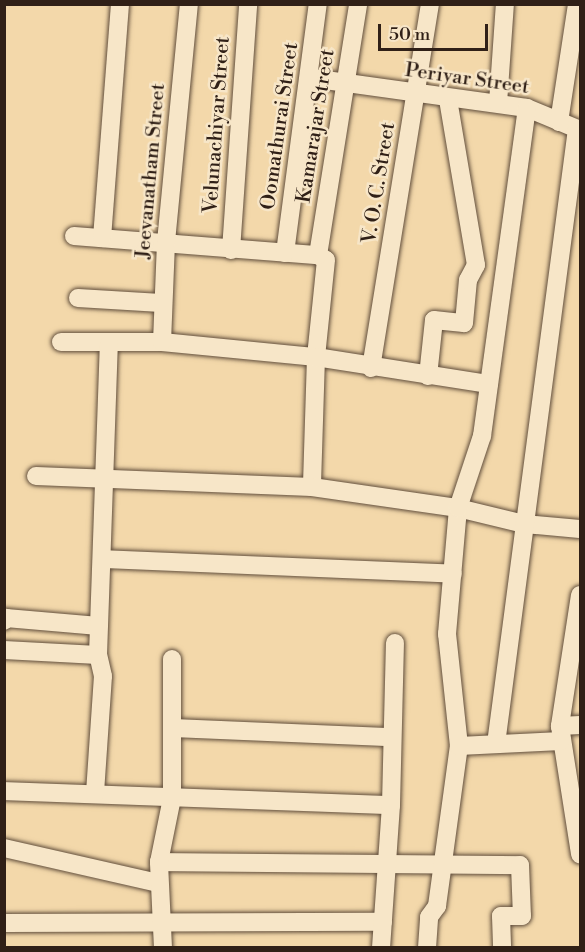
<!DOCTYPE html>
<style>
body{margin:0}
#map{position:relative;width:585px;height:952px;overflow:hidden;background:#f3d8aa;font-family:"Libre Bodoni",serif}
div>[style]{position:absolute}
.roads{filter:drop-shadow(0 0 2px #614e3c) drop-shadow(0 0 2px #614e3c)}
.minor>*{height:18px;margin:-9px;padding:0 9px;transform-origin:9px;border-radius:9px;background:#f7e6c8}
span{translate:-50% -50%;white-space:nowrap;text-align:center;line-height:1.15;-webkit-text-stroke:5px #f7e6c8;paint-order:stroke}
.street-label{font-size:20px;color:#302017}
.frame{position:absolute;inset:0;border:6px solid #302017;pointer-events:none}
.scale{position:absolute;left:378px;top:24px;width:110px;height:27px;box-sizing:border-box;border:3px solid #302017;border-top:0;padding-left:8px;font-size:18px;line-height:21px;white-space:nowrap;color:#302017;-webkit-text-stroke:4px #f7e6c8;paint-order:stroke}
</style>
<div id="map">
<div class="roads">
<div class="minor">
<i style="left:311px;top:78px;width:218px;rotate:7.9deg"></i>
<i style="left:527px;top:108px;width:57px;rotate:22.5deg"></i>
<i style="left:498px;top:103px;width:99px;rotate:-86deg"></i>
<i style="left:559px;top:122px;width:119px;rotate:-81.3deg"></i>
<i style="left:74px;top:236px;width:245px;rotate:4.5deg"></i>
<i style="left:318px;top:255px;width:9px;rotate:32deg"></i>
<i style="left:326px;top:260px;width:98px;rotate:95.9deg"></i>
<i style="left:316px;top:357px;width:130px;rotate:91.8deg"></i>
<i style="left:102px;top:238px;width:235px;rotate:-85.6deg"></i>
<i style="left:231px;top:250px;width:247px;rotate:-86deg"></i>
<i style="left:285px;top:253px;width:251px;rotate:-82.5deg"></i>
<i style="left:318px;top:255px;width:254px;rotate:-80.9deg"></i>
<i style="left:78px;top:298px;width:83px;rotate:3.4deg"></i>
<i style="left:61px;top:342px;width:101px"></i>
<i style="left:162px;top:342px;width:155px;rotate:5.6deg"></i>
<i style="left:316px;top:357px;width:175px;rotate:8.9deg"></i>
<i style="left:162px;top:342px;width:100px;rotate:-87.7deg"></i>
<i style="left:166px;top:242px;width:239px;rotate:-84.5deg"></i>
<i style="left:371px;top:368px;width:369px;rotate:-80.8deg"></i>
<i style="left:428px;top:376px;width:56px;rotate:-83.9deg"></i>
<i style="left:434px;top:320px;width:30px;rotate:6deg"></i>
<i style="left:464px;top:323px;width:43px;rotate:-84.7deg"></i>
<i style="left:468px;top:280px;width:17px;rotate:-62deg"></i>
<i style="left:476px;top:265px;width:168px;rotate:-99.6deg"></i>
<i style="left:36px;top:476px;width:276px;rotate:2.3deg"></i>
<i style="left:312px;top:487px;width:148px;rotate:8.2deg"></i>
<i style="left:458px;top:508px;width:68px;rotate:13.6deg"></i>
<i style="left:524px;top:524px;width:56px;rotate:5.1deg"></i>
<i style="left:102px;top:559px;width:351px;rotate:2.4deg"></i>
<i style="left:580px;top:595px;width:133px;rotate:98.7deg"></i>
<i style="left:560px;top:726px;width:130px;rotate:81.1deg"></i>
<i style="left:4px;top:621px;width:4px;rotate:-56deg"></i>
<i style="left:6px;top:618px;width:93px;rotate:4.9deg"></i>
<i style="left:4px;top:650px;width:94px;rotate:3deg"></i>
<i style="left:560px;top:726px;width:20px;rotate:-3deg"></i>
<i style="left:173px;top:728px;width:219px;rotate:2.4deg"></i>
<i style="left:496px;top:744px;width:620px;rotate:-82.5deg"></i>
<i style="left:459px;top:746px;width:102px;rotate:-2.8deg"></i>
<i style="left:4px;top:791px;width:387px;rotate:2.1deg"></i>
<i style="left:95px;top:793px;width:117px;rotate:-86.1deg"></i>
<i style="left:103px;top:676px;width:22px;rotate:-103deg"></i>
<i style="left:98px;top:655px;width:311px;rotate:-88deg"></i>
<i style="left:4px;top:848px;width:158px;rotate:12.8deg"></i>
<i style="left:159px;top:862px;width:361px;rotate:0.5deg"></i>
<i style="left:520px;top:865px;width:51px;rotate:87.8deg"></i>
<i style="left:522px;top:916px;width:21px;rotate:180deg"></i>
<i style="left:501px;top:916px;width:32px;rotate:88deg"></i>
<i style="left:4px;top:923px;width:379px;rotate:-0.2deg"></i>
<i style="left:163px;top:948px;width:86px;rotate:-92.7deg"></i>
<i style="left:159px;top:862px;width:65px;rotate:-78.5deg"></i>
<i style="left:172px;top:798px;width:139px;rotate:-90deg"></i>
<i style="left:381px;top:948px;width:143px;rotate:-86deg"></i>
<i style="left:391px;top:805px;width:162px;rotate:-88.6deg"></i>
<i style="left:427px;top:948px;width:31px;rotate:-86deg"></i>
<i style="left:429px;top:917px;width:14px;rotate:-54deg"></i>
<i style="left:437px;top:906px;width:162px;rotate:-82.2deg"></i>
<i style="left:459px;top:746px;width:113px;rotate:-96.1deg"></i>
<i style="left:447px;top:634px;width:126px;rotate:-85deg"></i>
<i style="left:458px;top:508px;width:76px;rotate:-71.6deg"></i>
<i style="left:482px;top:436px;width:331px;rotate:-82.2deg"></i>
</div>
</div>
<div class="street-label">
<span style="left:467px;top:79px;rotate:8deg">Periyar Street</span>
<span style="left:217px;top:125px;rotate:-86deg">Velunachiyar Street</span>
<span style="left:280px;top:126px;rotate:-82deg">Oomathurai Street</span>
<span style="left:316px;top:126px;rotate:-81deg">Kamarajar Street</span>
<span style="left:151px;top:171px;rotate:-85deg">Jeevanatham Street</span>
<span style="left:379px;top:183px;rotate:-81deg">V. O. C. Street</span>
</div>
<div class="frame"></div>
<div class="scale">50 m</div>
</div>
